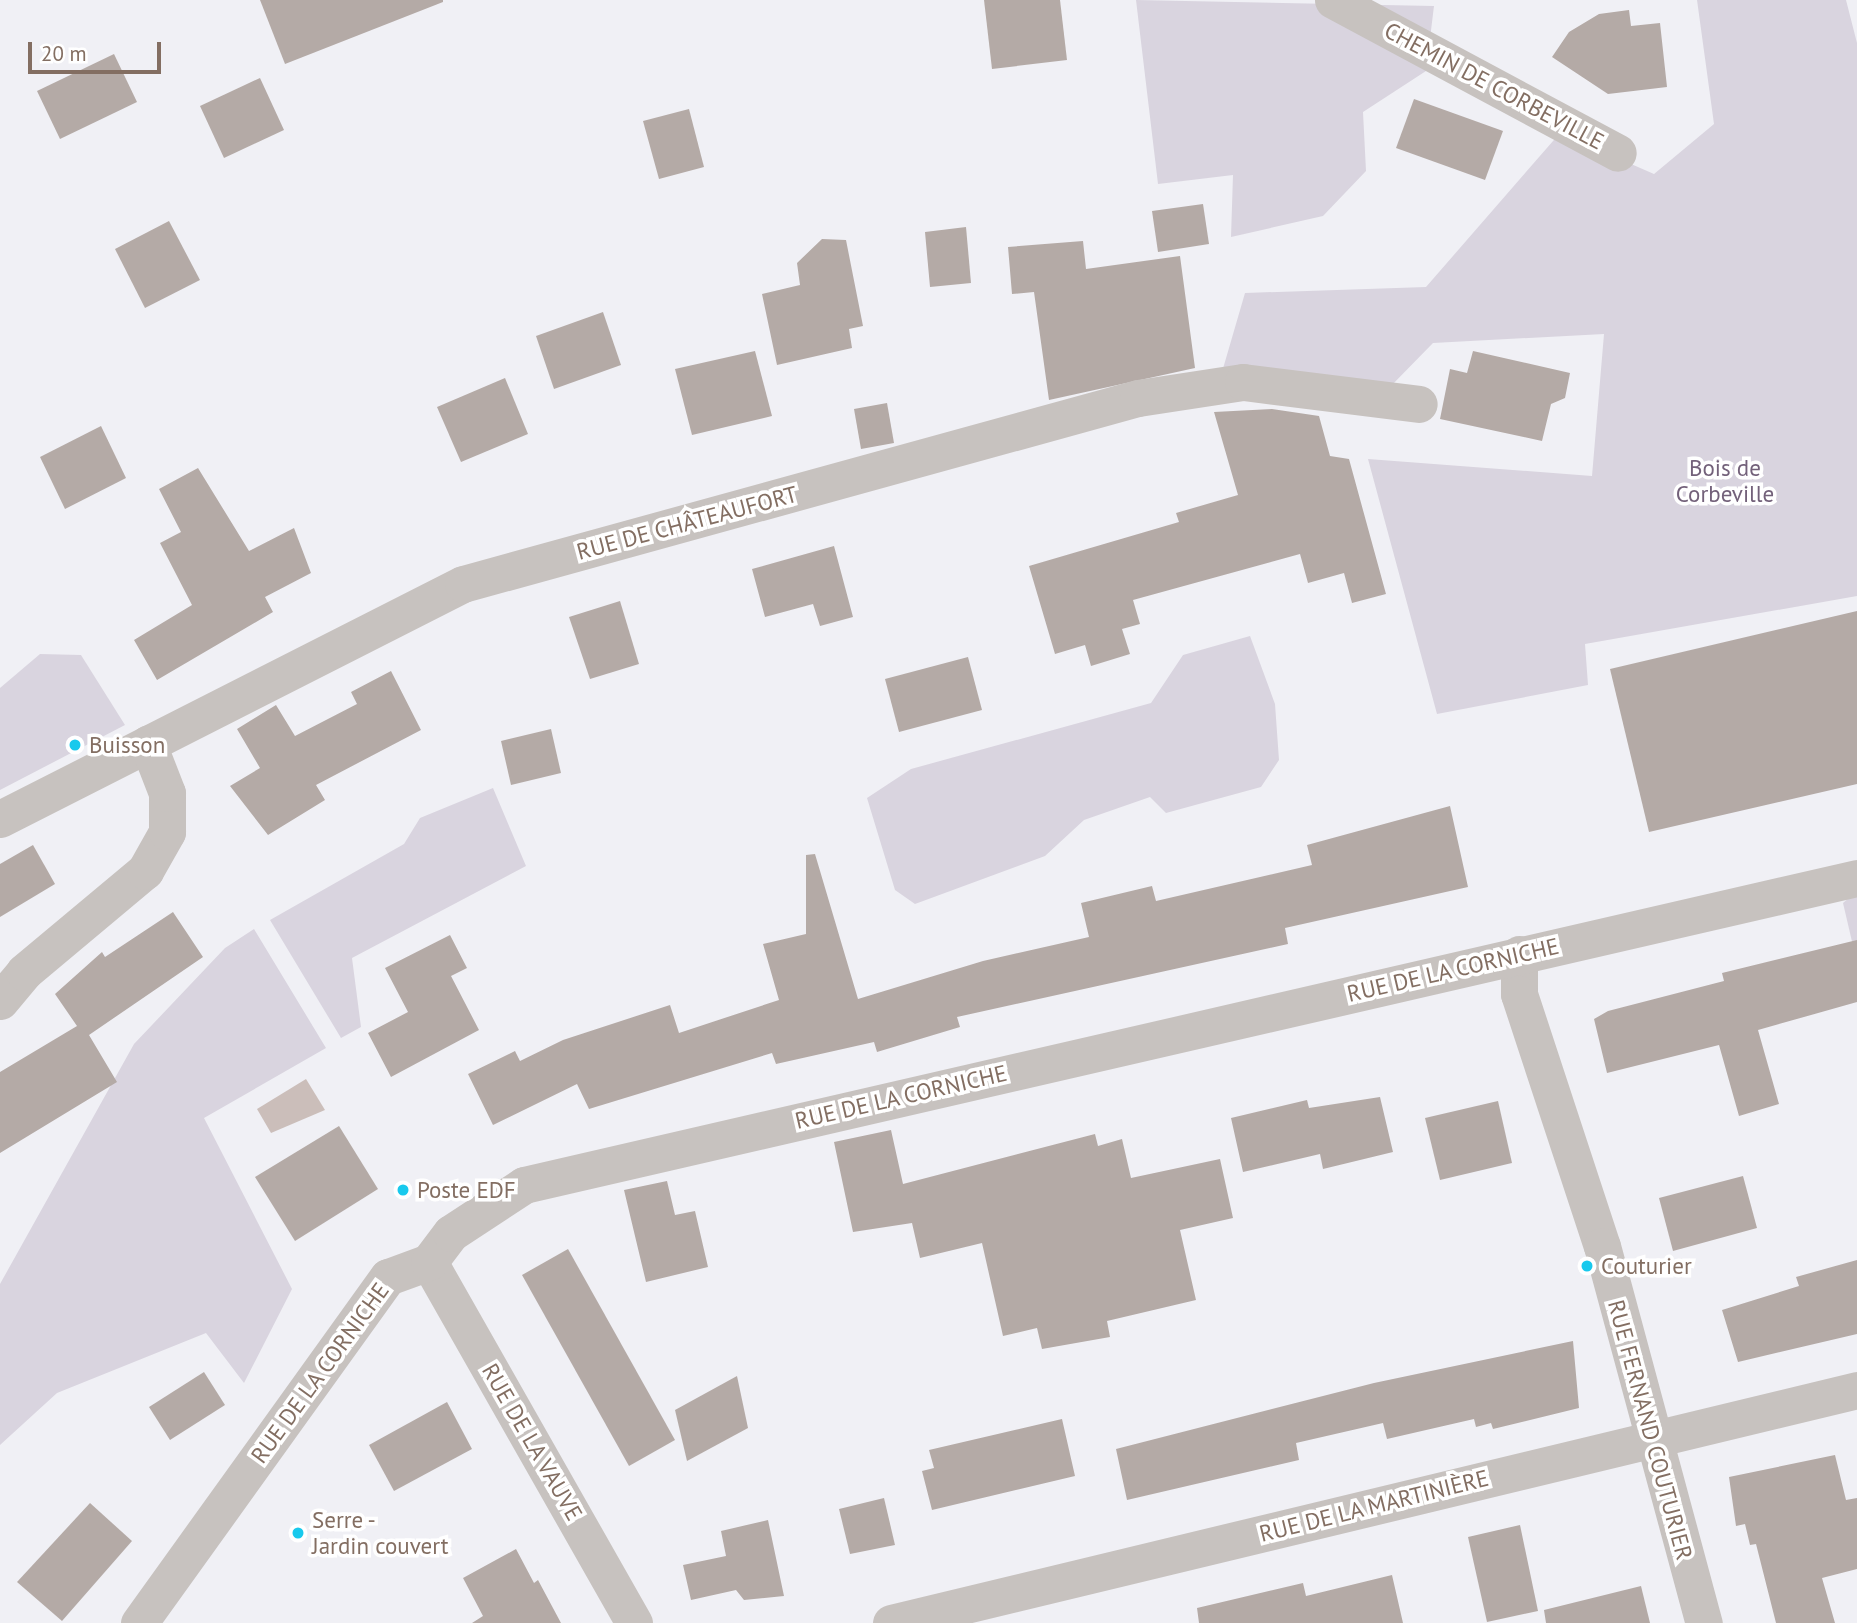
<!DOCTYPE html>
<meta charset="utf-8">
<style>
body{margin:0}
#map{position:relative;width:1857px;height:1623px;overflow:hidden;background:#f0f0f5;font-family:"PT Sans",sans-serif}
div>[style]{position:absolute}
.green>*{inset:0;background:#d9d4df}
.water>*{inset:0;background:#cbbeba}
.building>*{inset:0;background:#b4aaa6}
.street>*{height:37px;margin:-18.5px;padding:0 18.5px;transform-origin:18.5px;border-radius:18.5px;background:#c7c2bf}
.dots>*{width:19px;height:19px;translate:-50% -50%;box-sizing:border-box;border:4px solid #fff;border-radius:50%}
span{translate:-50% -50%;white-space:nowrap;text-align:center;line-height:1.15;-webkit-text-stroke:7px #fff;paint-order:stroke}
.street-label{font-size:23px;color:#836e62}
.park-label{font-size:23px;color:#73617a}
.poi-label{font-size:23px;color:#836e62}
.left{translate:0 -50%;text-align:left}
.scale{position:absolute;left:28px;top:42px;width:133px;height:32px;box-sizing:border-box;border:4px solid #836e62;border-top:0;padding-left:9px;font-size:21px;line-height:24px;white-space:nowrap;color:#836e62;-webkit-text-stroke:5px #fff;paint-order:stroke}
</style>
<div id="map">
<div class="green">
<i style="clip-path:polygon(1136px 0,1434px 6px,1426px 71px,1363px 112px,1366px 171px,1323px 216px,1231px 237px,1233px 175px,1158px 184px)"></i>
<i style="clip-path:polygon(1697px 0,1846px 0,1857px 43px,1857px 596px,1585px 644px,1588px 685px,1437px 714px,1368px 459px,1592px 476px,1604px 334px,1433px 343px,1389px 388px,1222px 372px,1245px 293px,1426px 287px,1560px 133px,1654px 174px,1714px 124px)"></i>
<i style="clip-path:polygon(1250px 636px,1275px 704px,1279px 760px,1261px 787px,1166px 813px,1150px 797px,1084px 820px,1045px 856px,915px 904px,895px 890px,867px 798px,911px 769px,1151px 703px,1183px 655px)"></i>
<i style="clip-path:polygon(40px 654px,81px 655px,125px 725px,0 790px,0 688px)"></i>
<i style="clip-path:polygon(493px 788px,526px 866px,352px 958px,361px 1027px,341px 1038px,270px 920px,404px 844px,420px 818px)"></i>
<i style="clip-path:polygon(1857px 891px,1857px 963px,1843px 903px)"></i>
<i style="clip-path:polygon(254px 929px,326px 1048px,204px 1118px,292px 1289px,244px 1383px,206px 1333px,57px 1393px,0 1445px,0 1284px,134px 1044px,225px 948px)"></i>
</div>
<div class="water">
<i style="clip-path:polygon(306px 1079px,325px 1110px,271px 1133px,257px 1109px)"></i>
</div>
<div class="building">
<i style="clip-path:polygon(260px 0,443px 0,443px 2px,285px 64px)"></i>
<i style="clip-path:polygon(984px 0,1060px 0,1067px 60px,992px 69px)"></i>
<i style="clip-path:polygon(1629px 10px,1631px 26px,1660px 23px,1667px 87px,1608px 94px,1552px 57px,1569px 32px,1599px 14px)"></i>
<i style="clip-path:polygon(114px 54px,137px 102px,60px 139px,37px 91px)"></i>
<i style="clip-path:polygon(260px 78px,284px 130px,224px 158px,200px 106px)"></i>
<i style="clip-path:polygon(1414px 99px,1503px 131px,1485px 180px,1396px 148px)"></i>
<i style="clip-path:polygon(689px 109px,704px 167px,659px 179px,643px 121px)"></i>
<i style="clip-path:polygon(1203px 204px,1209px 244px,1158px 252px,1152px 211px)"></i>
<i style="clip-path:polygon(169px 221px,200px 280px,145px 308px,115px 249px)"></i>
<i style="clip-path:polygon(966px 227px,971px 283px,930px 287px,925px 232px)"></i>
<i style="clip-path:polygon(822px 239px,846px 240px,863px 326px,849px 329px,852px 348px,777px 365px,762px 294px,800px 285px,797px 263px)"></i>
<i style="clip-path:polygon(1083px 241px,1086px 269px,1180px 256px,1195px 368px,1049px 400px,1034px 292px,1012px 294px,1008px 247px)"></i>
<i style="clip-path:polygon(603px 312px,621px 365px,554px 389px,536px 336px)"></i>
<i style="clip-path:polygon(755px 351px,772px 416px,692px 435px,675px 369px)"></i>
<i style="clip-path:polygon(1473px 351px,1570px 373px,1565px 398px,1551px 404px,1542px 441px,1440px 419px,1450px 369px,1467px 373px)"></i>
<i style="clip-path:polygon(505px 378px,528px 434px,461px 462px,437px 407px)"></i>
<i style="clip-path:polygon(887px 403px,894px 443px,861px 449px,854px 409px)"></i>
<i style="clip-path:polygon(1272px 409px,1319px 416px,1330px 456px,1349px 459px,1386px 594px,1352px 603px,1344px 573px,1308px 583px,1300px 554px,1133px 600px,1140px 624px,1122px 629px,1130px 654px,1091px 666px,1085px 645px,1055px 654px,1029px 566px,1179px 522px,1176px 513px,1238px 495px,1214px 412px)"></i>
<i style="clip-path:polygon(101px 426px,126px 478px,65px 509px,40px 457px)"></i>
<i style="clip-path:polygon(198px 468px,249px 551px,294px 528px,311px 573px,265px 597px,273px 612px,157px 680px,134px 640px,192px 605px,160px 543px,181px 532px,159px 489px)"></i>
<i style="clip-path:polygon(834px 546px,853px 617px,820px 626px,813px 604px,765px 617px,752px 569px)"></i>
<i style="clip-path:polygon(620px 601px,639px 664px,590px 679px,569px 617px)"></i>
<i style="clip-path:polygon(1857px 611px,1857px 784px,1649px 832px,1610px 669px)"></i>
<i style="clip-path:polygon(968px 657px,982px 710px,899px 732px,885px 679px)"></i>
<i style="clip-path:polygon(391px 671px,421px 730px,316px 785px,325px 800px,268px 835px,230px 786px,260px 768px,237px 729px,276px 705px,295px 736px,357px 704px,351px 692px)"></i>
<i style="clip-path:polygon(551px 729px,561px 773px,511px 785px,501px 741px)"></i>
<i style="clip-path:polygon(1450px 806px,1468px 887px,1285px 928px,1288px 944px,957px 1017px,960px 1027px,877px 1052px,874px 1042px,776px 1064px,772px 1053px,589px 1109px,577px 1084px,493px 1125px,468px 1074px,515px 1051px,520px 1061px,563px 1040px,670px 1005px,679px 1033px,779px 1000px,763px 944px,806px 934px,806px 855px,815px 854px,858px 999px,983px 961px,1089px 937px,1081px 903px,1152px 886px,1156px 901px,1312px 865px,1307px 845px)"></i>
<i style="clip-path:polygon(33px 845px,55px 884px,0 917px,0 864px)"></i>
<i style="clip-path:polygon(173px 912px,203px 957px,89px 1035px,117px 1082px,0 1153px,0 1072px,77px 1026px,55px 994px,102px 952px,105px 957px)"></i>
<i style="clip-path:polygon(450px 935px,467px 968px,451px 976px,479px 1030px,391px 1077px,368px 1033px,408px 1012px,385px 968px)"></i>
<i style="clip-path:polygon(1857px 940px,1857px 1002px,1758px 1030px,1779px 1104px,1739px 1116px,1719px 1045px,1607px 1073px,1594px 1019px,1608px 1011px,1724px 981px,1722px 973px)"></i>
<i style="clip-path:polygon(1380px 1097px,1393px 1152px,1323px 1169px,1320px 1154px,1243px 1172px,1231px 1118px,1307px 1100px,1309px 1108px)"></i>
<i style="clip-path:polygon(1498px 1101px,1512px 1163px,1440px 1180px,1425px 1118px)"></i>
<i style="clip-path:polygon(339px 1126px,378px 1189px,295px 1241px,255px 1177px)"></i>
<i style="clip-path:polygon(891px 1130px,903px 1184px,1095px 1134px,1098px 1146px,1122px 1139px,1131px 1178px,1220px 1159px,1233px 1218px,1180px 1230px,1196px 1300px,1107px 1321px,1110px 1337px,1042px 1349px,1037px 1328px,1003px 1336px,982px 1243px,920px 1258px,912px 1223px,853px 1232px,834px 1142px)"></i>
<i style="clip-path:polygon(1743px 1176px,1757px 1228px,1673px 1251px,1659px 1198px)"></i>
<i style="clip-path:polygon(667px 1181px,675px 1215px,695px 1211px,708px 1267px,646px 1282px,624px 1190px)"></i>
<i style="clip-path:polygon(568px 1249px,675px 1440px,629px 1466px,522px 1275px)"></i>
<i style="clip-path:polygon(1857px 1260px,1857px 1334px,1738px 1362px,1722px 1310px,1799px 1286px,1796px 1277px)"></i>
<i style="clip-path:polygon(1573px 1341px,1579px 1408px,1493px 1429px,1491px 1423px,1476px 1427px,1474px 1419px,1387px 1439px,1383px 1423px,1296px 1443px,1299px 1460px,1127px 1500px,1116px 1449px,1374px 1383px)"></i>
<i style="clip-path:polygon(204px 1372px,225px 1405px,170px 1440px,149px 1407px)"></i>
<i style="clip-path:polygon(737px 1376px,748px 1428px,687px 1461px,675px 1410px)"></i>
<i style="clip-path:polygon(447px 1402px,472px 1449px,394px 1491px,369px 1445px)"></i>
<i style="clip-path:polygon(1062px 1419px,1075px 1476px,932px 1510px,922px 1471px,934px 1468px,929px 1450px)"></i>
<i style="clip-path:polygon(1835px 1455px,1846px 1500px,1857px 1498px,1857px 1569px,1822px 1578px,1835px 1623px,1776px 1623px,1756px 1544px,1750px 1545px,1745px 1524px,1736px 1526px,1729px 1477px)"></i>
<i style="clip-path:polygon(884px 1498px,895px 1545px,850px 1554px,839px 1509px)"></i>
<i style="clip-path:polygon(90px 1503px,132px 1541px,62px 1621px,17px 1582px)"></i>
<i style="clip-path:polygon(768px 1520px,784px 1596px,744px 1600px,736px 1590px,691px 1600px,683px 1565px,726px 1556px,721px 1531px)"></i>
<i style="clip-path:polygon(1520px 1525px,1538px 1611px,1487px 1622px,1468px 1537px)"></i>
<i style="clip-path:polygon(516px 1549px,534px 1583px,538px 1580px,561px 1623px,472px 1623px,483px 1616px,463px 1578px)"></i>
<i style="clip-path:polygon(1392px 1575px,1403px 1623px,1199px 1623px,1197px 1608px,1303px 1583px,1306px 1596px)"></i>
<i style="clip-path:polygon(1641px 1586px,1650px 1623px,1546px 1623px,1544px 1610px)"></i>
</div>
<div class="street">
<i style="left:1333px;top:0;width:323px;rotate:28.2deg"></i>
<i style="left:0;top:819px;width:519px;rotate:-26.91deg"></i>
<i style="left:463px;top:584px;width:700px;rotate:-15.41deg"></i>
<i style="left:1138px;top:398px;width:106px;rotate:-8.7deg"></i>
<i style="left:1243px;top:382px;width:177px;rotate:7.1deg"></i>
<i style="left:1519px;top:954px;width:40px;rotate:90deg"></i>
<i style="left:1519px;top:994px;width:265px;rotate:71.8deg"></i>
<i style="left:1602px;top:1246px;width:391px;rotate:74.9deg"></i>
<i style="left:0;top:1001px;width:38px;rotate:-50deg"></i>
<i style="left:24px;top:972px;width:158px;rotate:-39.9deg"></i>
<i style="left:145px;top:871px;width:45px;rotate:-60.6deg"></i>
<i style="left:167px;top:832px;width:39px;rotate:-90deg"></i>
<i style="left:167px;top:793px;width:53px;rotate:-111.2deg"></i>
<i style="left:429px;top:1262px;width:415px;rotate:60.4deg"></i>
<i style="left:139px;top:1623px;width:426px;rotate:-54.3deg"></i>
<i style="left:388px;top:1277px;width:44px;rotate:-20.1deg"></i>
<i style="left:429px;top:1262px;width:36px;rotate:-53deg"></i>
<i style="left:451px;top:1233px;width:87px;rotate:-33.3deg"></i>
<i style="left:524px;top:1185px;width:1368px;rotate:-12.97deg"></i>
<i style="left:891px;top:1623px;width:994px;rotate:-13.56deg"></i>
</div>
<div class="dots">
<i style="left:75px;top:745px;background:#18c9ed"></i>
<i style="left:403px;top:1190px;background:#18c9ed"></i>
<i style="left:1587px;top:1266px;background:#18c9ed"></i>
<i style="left:298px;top:1533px;background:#18c9ed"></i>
</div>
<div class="street-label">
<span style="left:1494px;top:86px;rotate:28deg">CHEMIN DE CORBEVILLE</span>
<span style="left:687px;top:523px;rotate:-15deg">RUE DE CHÂTEAUFORT</span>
<span style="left:1453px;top:970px;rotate:-13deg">RUE DE LA CORNICHE</span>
<span style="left:901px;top:1097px;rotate:-13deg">RUE DE LA CORNICHE</span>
<span style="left:320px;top:1373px;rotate:-54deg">RUE DE LA CORNICHE</span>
<span style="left:1650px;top:1430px;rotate:75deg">RUE FERNAND COUTURIER</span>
<span style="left:532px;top:1442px;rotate:60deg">RUE DE LA VAUVE</span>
<span style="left:1374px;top:1506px;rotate:-14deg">RUE DE LA MARTINIÈRE</span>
</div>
<div class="park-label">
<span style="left:1725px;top:481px">Bois de<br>Corbeville</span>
</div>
<div class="poi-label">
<span class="left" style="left:89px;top:745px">Buisson</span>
<span class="left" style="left:417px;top:1190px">Poste EDF</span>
<span class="left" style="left:1601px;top:1266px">Couturier</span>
<span class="left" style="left:312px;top:1533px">Serre -<br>Jardin couvert</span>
</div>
<div class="scale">20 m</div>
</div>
